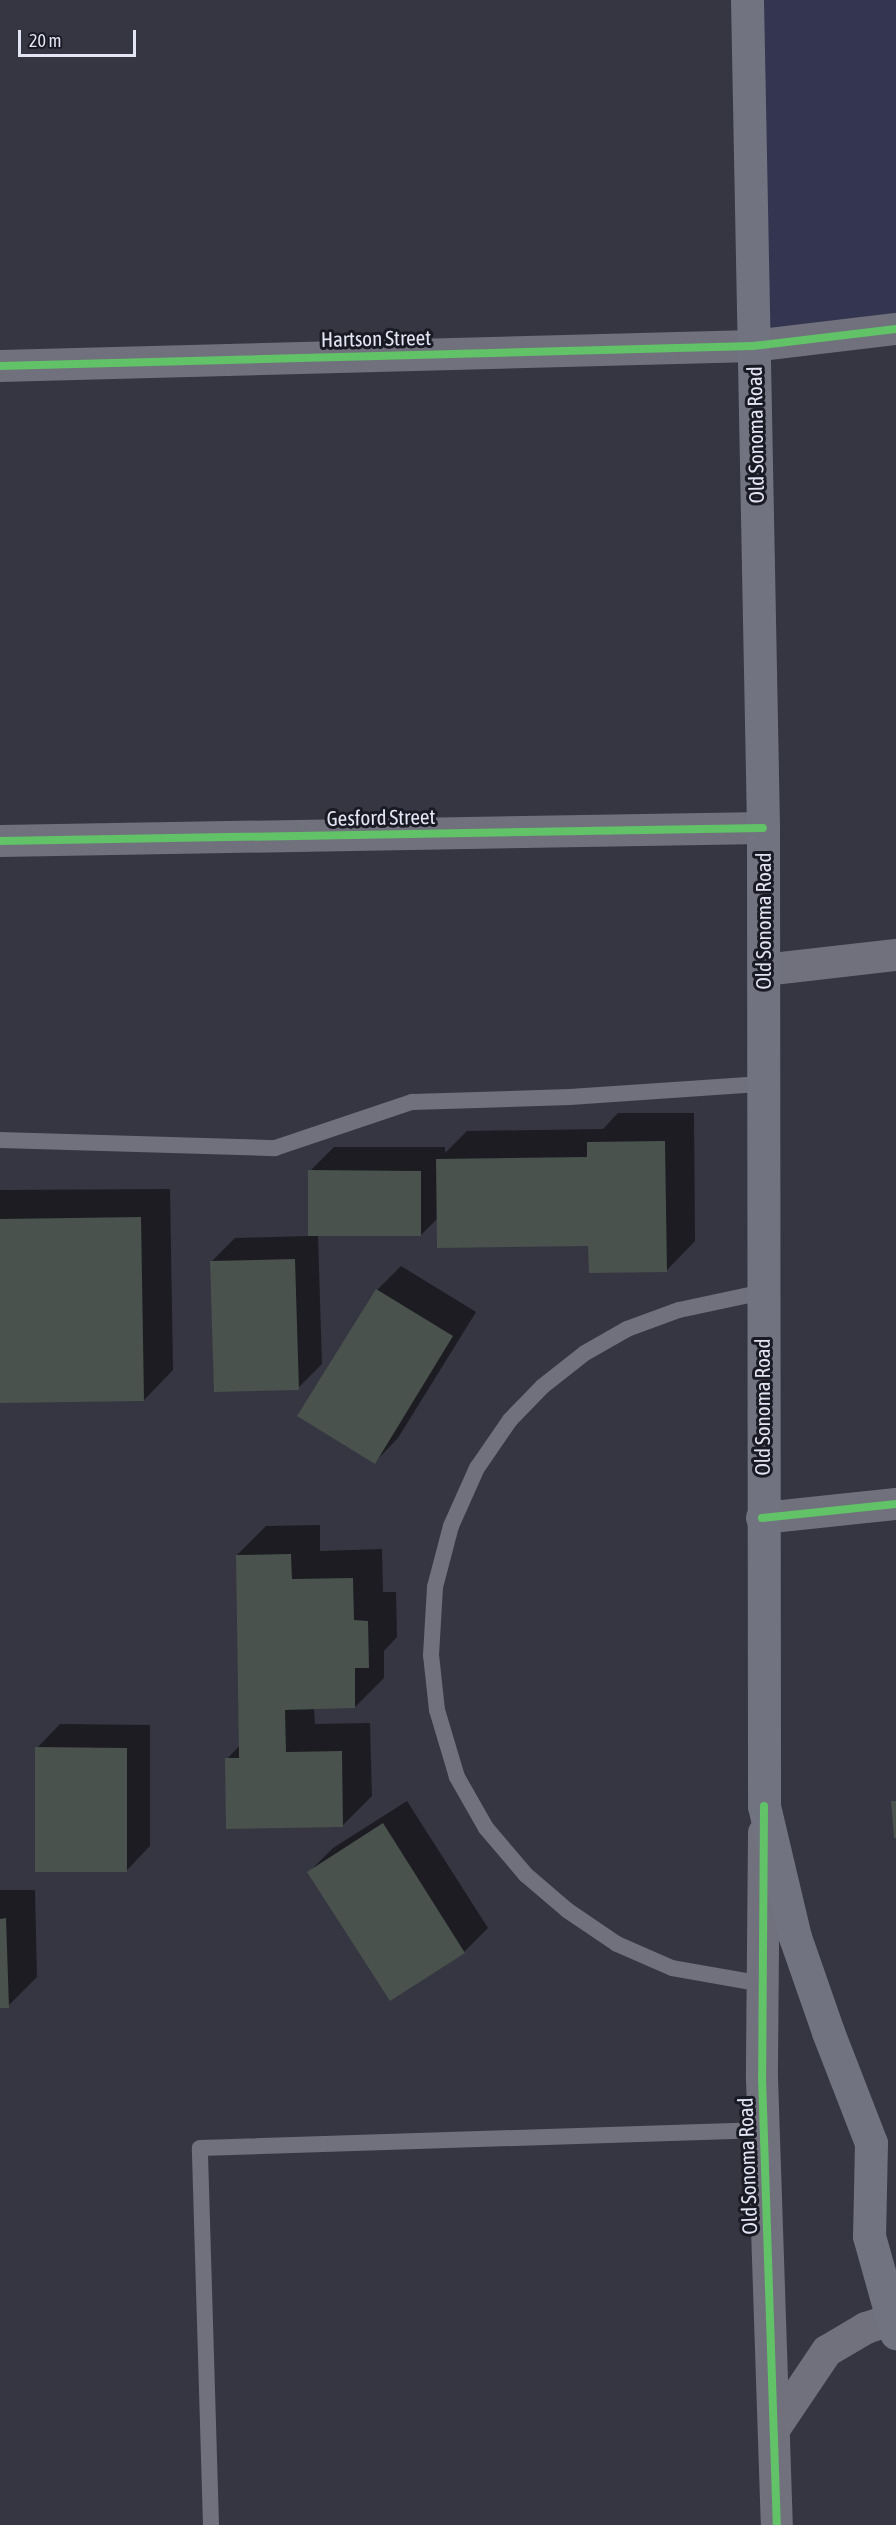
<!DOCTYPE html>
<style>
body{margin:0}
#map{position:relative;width:896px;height:2525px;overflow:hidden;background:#353641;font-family:"Asap Condensed",sans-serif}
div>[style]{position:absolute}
.built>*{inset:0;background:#343550}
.shadow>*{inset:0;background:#0007}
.building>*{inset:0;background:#49524c}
.lane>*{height:16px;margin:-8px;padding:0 8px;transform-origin:8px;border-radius:8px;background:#70717c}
.street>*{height:32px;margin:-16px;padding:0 16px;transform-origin:16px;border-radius:16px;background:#70717c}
.secondary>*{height:33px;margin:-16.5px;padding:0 16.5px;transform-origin:16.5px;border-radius:16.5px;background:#727381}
.cycleway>*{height:8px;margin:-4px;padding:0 4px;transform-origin:4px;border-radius:4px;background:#61c268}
span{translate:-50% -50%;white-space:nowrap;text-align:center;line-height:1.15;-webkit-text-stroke:6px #191a24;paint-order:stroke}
.street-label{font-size:21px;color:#e3e5f4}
.scale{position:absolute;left:18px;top:30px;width:118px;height:27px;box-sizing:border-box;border:3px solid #e3e5f4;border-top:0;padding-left:8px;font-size:18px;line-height:21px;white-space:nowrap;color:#e3e5f4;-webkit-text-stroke:4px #191a24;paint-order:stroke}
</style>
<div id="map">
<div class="built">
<i style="clip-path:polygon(747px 0,896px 0,896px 329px,753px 346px)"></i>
</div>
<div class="shadow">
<i style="clip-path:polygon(618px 1113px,694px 1113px,695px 1241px,666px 1271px,590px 1245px,438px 1218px,421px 1235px,318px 1235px,322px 1364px,298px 1388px,211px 1262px,235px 1238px,310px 1236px,310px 1171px,334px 1147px,445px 1147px,445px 1153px,467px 1131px,603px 1129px)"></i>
<i style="clip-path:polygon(170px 1189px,173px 1370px,144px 1400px,0 1401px,0 1190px)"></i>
<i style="clip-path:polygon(401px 1266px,476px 1312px,398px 1438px,375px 1462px,377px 1290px)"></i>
<i style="clip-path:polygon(320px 1525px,320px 1551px,382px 1549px,383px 1592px,396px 1592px,397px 1637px,384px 1651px,384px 1678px,355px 1707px,314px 1708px,315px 1724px,370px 1723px,372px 1796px,342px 1826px,227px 1759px,240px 1745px,237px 1555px,266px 1526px)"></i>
<i style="clip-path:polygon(60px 1724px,150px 1725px,150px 1846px,127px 1870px,37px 1748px)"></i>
<i style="clip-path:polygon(407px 1801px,488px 1928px,464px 1952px,309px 1872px,333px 1848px)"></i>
<i style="clip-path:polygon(0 1890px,35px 1890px,37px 1977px,8px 2006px,0 2006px)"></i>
</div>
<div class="building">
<i style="clip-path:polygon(665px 1141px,667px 1272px,589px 1273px,588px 1246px,437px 1248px,436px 1159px,587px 1157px,587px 1142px)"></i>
<i style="clip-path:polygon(308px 1170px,421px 1171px,421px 1236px,308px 1236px)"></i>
<i style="clip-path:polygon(141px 1217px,144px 1401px,0 1403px,0 1219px)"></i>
<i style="clip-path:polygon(295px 1259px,299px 1390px,214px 1392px,210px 1261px)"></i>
<i style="clip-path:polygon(376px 1289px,453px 1336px,375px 1464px,297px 1416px)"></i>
<i style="clip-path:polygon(291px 1554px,292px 1579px,353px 1578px,354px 1620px,368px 1621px,369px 1668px,355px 1668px,355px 1708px,285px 1710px,286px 1752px,342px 1751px,343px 1827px,226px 1829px,225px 1758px,239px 1758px,236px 1555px)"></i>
<i style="clip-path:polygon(35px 1747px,127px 1748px,127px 1872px,35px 1872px)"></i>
<i style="clip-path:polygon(891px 1801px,896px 1801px,896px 1838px,894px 1838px)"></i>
<i style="clip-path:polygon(383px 1823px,465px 1953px,390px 2001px,307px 1872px)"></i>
<i style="clip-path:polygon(6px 1918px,9px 2008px,0 2008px,0 1919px)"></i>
</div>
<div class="lane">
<i style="left:0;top:1140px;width:275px;rotate:1.7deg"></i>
<i style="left:275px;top:1148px;width:145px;rotate:-18.6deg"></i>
<i style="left:412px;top:1102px;width:158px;rotate:-1.8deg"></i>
<i style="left:570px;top:1097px;width:193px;rotate:-3.9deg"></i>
<i style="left:763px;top:1984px;width:92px;rotate:-170deg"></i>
<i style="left:672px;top:1968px;width:60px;rotate:-156.4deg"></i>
<i style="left:617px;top:1944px;width:60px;rotate:-145.8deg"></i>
<i style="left:567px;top:1910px;width:54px;rotate:-139.5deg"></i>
<i style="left:526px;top:1875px;width:62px;rotate:-130.4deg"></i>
<i style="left:486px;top:1828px;width:59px;rotate:-119.6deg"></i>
<i style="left:457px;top:1777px;width:70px;rotate:-106.6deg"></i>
<i style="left:437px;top:1710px;width:55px;rotate:-96.2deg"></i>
<i style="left:431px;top:1655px;width:68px;rotate:-86.6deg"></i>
<i style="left:435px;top:1587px;width:63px;rotate:-75.3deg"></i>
<i style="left:451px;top:1526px;width:64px;rotate:-65.9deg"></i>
<i style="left:477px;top:1468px;width:58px;rotate:-55.5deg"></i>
<i style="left:510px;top:1420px;width:47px;rotate:-45.9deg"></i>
<i style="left:543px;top:1386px;width:53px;rotate:-38.2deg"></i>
<i style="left:585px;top:1353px;width:48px;rotate:-29.7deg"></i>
<i style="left:627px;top:1329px;width:55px;rotate:-20.1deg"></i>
<i style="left:679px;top:1310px;width:86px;rotate:-12.1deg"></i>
<i style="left:211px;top:2525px;width:377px;rotate:-91.7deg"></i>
<i style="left:200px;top:2148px;width:564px;rotate:-1.83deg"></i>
</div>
<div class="street">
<i style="left:0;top:366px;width:753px;rotate:-1.52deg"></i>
<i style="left:753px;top:346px;width:144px;rotate:-6.8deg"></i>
<i style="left:0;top:841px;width:763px;rotate:-0.98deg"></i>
<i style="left:764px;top:970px;width:133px;rotate:-6.5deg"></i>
<i style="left:762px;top:1518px;width:135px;rotate:-6deg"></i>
<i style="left:764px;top:1833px;width:245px;rotate:90.5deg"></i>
<i style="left:762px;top:2078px;width:447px;rotate:88.1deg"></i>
<i style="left:775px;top:2428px;width:93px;rotate:-56deg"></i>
<i style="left:827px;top:2351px;width:45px;rotate:-30.5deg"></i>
<i style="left:866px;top:2328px;width:32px;rotate:-18deg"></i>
</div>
<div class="secondary">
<i style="left:747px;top:0;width:828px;rotate:88.89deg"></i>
<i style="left:763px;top:828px;width:978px;rotate:89.94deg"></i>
<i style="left:764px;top:1806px;width:135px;rotate:76.7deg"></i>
<i style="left:795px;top:1937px;width:101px;rotate:70.8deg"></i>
<i style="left:828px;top:2032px;width:119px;rotate:68.8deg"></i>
<i style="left:871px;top:2143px;width:93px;rotate:91.2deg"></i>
<i style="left:869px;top:2236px;width:101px;rotate:74.4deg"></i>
</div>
<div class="cycleway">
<i style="left:0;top:366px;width:753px;rotate:-1.52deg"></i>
<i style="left:753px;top:346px;width:144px;rotate:-6.8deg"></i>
<i style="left:0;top:841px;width:763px;rotate:-0.98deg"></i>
<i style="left:762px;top:1518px;width:135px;rotate:-6deg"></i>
<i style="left:764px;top:1806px;width:272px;rotate:90.4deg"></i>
<i style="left:762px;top:2078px;width:447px;rotate:88.1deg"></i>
</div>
<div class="street-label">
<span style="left:376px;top:338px;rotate:-1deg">Hartson Street</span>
<span style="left:755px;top:435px;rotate:-91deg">Old Sonoma Road</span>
<span style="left:381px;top:817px;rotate:-1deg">Gesford Street</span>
<span style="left:763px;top:921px;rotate:-90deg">Old Sonoma Road</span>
<span style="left:762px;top:1407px;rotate:-90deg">Old Sonoma Road</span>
<span style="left:747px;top:2166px;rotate:-92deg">Old Sonoma Road</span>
</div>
<div class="scale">20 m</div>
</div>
